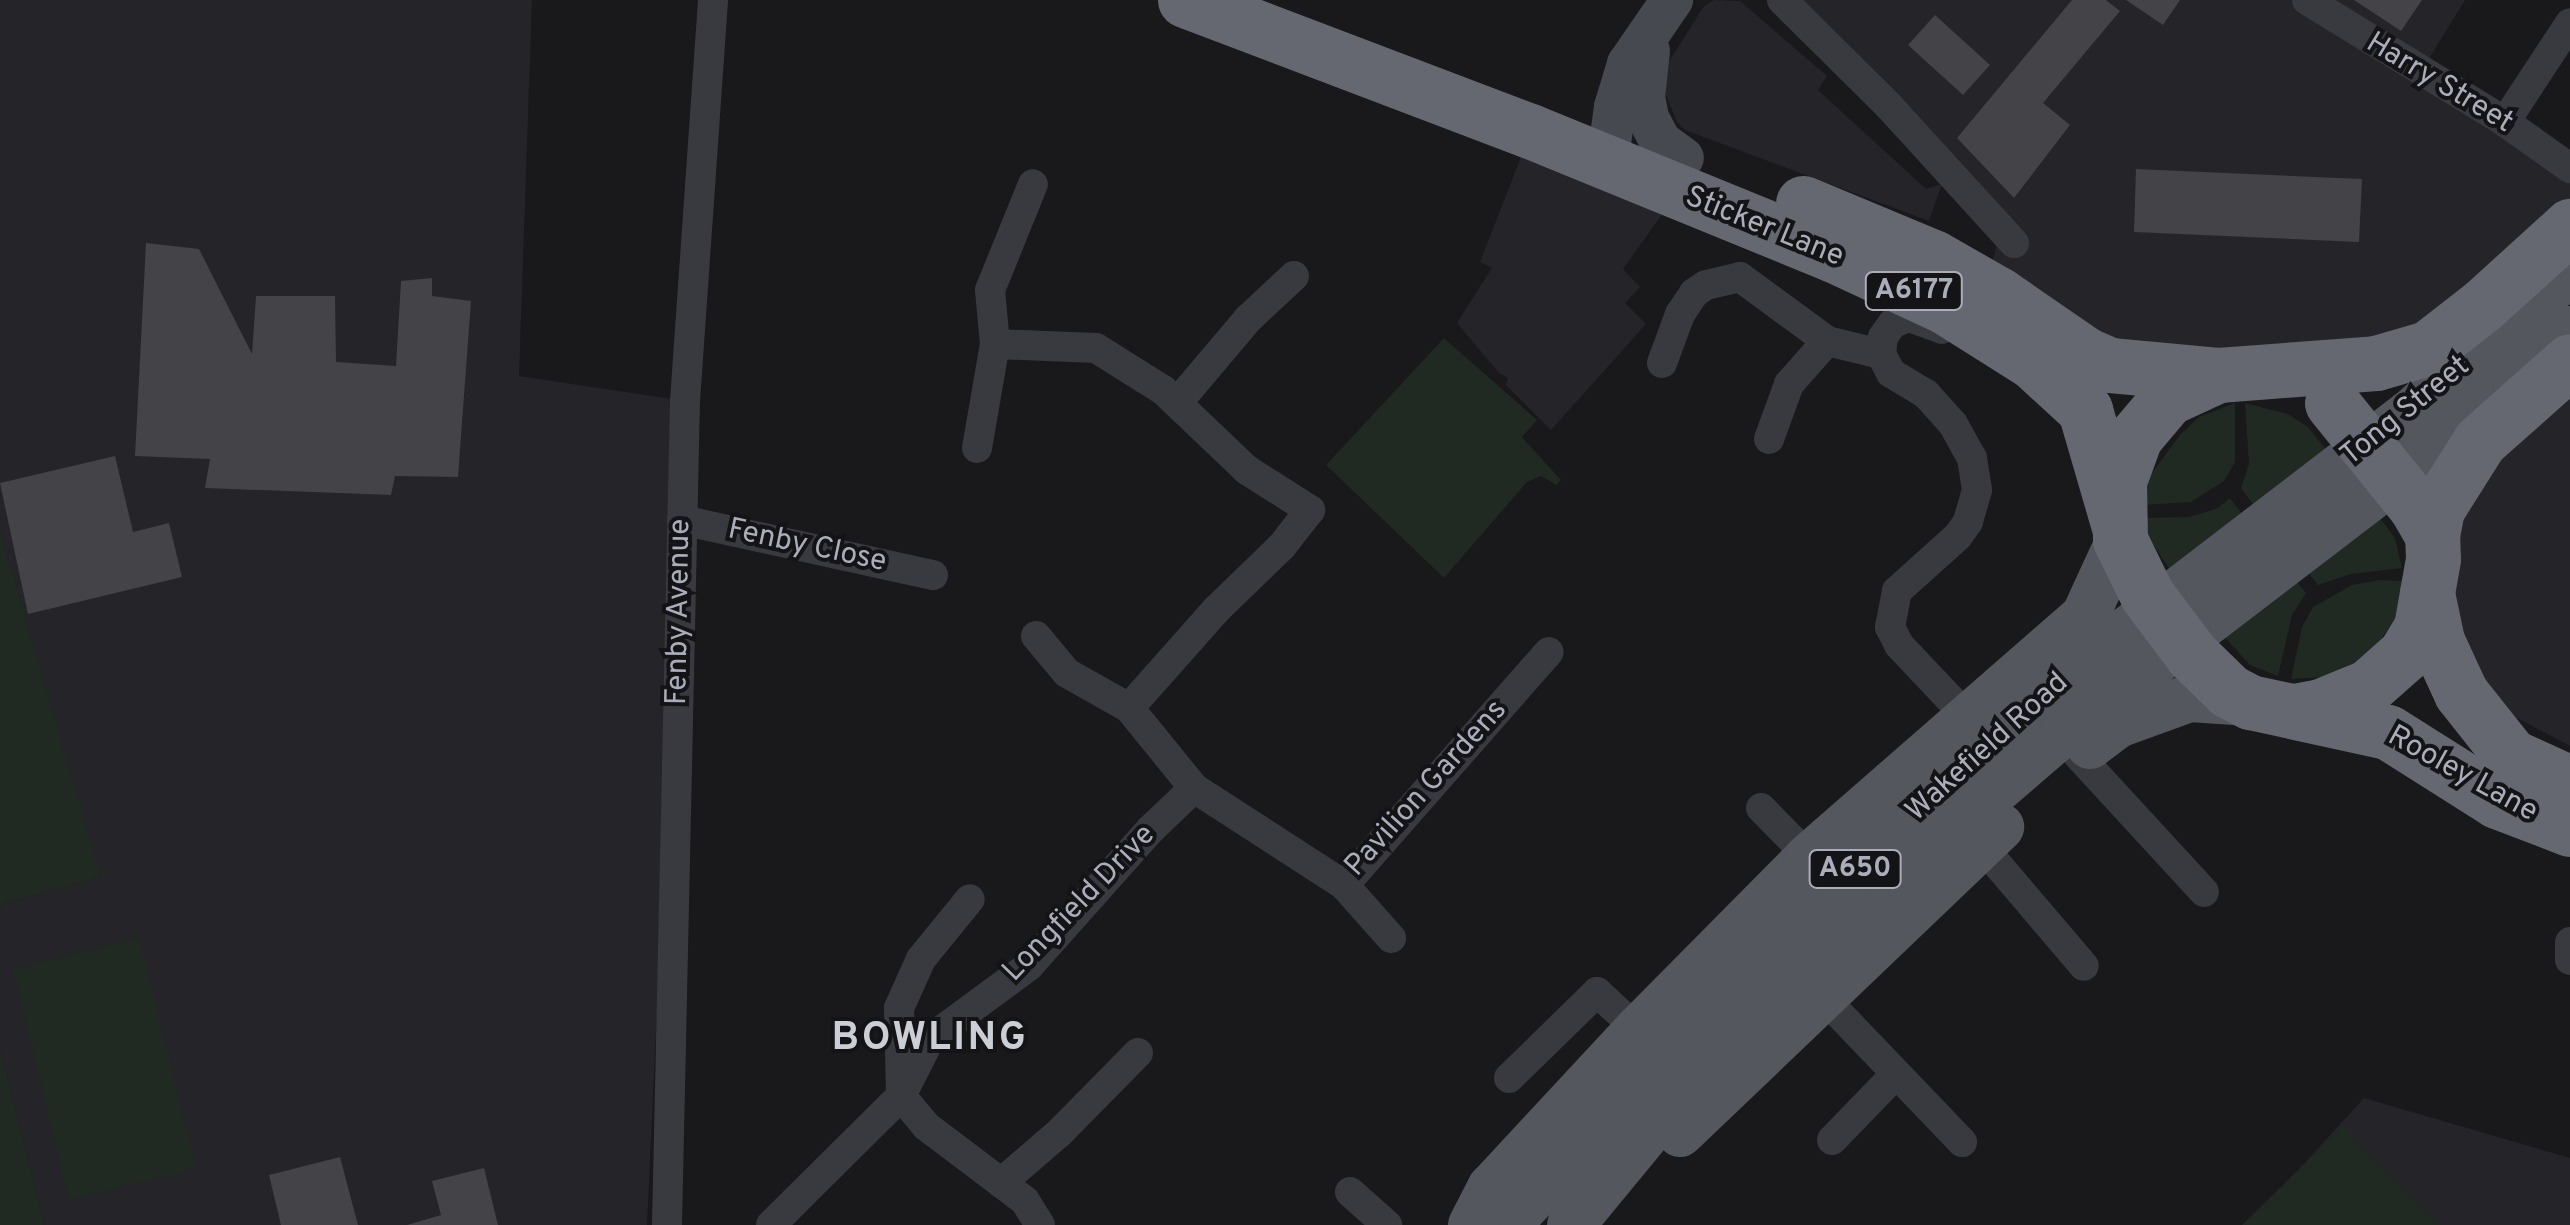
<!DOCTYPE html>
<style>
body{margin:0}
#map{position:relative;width:2570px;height:1225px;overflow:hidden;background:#19181b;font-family:Overpass,sans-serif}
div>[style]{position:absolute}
.built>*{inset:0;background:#252428}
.green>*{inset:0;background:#202922}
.building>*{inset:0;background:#434348}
.street>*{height:30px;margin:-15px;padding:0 15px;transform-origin:15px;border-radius:15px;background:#393a40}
.secondary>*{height:42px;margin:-21px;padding:0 21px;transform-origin:21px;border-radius:21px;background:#474950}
.primary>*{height:48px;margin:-24px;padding:0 24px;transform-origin:24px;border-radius:24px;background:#55575f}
.highway>*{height:55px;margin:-27.5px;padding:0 27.5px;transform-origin:27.5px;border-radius:27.5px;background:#656871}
.highway-bridge>*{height:55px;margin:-27.5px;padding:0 27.5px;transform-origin:27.5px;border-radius:27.5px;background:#656871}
span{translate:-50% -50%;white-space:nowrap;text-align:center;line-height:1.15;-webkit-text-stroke:8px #141316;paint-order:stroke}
.shield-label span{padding:2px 8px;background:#141316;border:2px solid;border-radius:8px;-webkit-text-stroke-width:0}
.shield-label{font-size:28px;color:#abaeba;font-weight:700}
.street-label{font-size:30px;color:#abaeba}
.district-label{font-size:40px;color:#ccced6;font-weight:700;letter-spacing:2.5px}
</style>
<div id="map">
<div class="built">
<i style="clip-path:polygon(0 0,532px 0,519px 376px,685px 401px,647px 1225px,45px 1225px,0 1047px,0 905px,100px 877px,0 529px)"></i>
<i style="clip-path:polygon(1714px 0,1740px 1px,1827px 76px,1818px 90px,1926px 189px,1942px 184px,1929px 221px,1685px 130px,1677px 122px,1664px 90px,1668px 63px,1704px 6px)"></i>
<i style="clip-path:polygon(1782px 0,2465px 0,2422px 70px,2570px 168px,2570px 218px,2407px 353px,2218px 375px,1982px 298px,2001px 230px)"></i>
<i style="clip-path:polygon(1521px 157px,1663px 213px,1623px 269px,1640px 287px,1625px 303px,1646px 324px,1551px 430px,1506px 385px,1508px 378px,1499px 373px,1457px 323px,1492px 268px,1480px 262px)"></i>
<i style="clip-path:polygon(2570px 361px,2570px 746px,2504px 711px,2421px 627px,2432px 535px)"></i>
<i style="clip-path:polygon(2364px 1098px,2570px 1158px,2570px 1225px,2248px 1225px)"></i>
</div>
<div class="green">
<i style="clip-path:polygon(1444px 338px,1537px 420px,1522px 437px,1561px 480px,1556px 485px,1541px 476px,1527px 482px,1444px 578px,1326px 465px)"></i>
<i style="clip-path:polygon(2235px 403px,2235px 462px,2224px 481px,2191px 502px,2143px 505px,2149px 477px,2180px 435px,2199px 417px)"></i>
<i style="clip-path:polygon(2245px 403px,2288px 414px,2308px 427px,2329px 453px,2257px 510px,2241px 488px,2249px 464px)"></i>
<i style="clip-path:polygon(2230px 498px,2246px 519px,2174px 576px,2147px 535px,2144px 518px,2189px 517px,2216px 509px)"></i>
<i style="clip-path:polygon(2375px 512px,2395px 538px,2402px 568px,2351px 574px,2318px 585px,2303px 566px)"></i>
<i style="clip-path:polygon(0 529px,101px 877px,0 905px)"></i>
<i style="clip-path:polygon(2291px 575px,2306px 593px,2292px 615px,2278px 676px,2250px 665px,2221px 633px)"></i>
<i style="clip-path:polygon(2380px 580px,2402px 581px,2396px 618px,2371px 654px,2326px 677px,2291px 679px,2302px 627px,2313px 607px,2352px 585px)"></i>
<i style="clip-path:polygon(140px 938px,196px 1169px,69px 1200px,13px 969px)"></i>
<i style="clip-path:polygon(0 1047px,45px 1225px,0 1225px)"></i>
<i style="clip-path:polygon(2343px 1126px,2441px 1225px,2242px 1225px)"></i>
</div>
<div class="building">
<i style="clip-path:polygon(2072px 0,2106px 0,2120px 11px,2043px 103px,2070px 125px,2014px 198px,1957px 138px)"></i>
<i style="clip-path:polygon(2126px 0,2180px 0,2163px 25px)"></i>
<i style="clip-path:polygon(2354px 0,2422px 0,2401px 31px)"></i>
<i style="clip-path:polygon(1935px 15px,1990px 65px,1963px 95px,1908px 45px)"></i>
<i style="clip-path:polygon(2136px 169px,2362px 179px,2359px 242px,2134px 232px)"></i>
<i style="clip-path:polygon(146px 243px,199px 249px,252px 354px,256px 296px,335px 296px,336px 362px,396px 366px,401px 281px,432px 278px,432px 296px,471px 301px,458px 477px,395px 476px,391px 495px,205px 488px,210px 459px,135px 456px)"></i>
<i style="clip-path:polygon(115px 456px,133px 532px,169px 523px,182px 577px,28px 614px,0 483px)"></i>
<i style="clip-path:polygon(340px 1157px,358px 1225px,281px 1225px,269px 1175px)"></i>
<i style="clip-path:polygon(484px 1168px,498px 1225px,407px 1225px,441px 1215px,432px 1181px)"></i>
</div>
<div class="street">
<i style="left:1782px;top:0;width:149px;rotate:44.7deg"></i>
<i style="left:1888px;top:105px;width:187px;rotate:47.6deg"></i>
<i style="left:2307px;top:0;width:233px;rotate:31.6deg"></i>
<i style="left:2505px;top:122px;width:80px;rotate:35.3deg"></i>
<i style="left:2505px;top:122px;width:118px;rotate:-56.7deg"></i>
<i style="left:1942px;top:329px;width:35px;rotate:-160deg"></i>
<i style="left:1909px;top:317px;width:17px;rotate:159deg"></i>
<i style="left:1893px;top:323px;width:17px;rotate:126deg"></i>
<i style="left:1883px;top:337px;width:17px;rotate:97deg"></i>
<i style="left:1881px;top:354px;width:21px;rotate:62deg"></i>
<i style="left:1891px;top:373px;width:41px;rotate:31deg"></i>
<i style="left:1926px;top:394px;width:40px;rotate:48deg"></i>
<i style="left:1953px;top:424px;width:39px;rotate:61deg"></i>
<i style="left:1972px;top:458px;width:32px;rotate:81deg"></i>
<i style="left:1977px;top:490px;width:33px;rotate:106deg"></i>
<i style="left:1968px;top:522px;width:17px;rotate:126deg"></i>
<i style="left:1958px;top:536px;width:82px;rotate:138deg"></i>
<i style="left:1897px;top:591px;width:37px;rotate:101deg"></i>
<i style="left:1890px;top:627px;width:20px;rotate:63deg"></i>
<i style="left:1899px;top:645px;width:99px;rotate:46.6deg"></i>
<i style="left:995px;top:344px;width:54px;rotate:-95.3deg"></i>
<i style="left:990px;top:290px;width:114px;rotate:-67.9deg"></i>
<i style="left:1662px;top:363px;width:52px;rotate:-69.8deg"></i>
<i style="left:1680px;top:314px;width:25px;rotate:-56deg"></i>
<i style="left:1694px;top:293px;width:14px;rotate:-34deg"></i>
<i style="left:1706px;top:285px;width:35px;rotate:-13deg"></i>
<i style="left:1740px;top:277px;width:108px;rotate:36.3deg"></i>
<i style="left:1827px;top:341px;width:56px;rotate:13.5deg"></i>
<i style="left:1177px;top:403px;width:110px;rotate:-49.8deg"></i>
<i style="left:1248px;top:319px;width:63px;rotate:-43.1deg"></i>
<i style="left:1769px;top:439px;width:59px;rotate:-70deg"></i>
<i style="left:1789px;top:384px;width:57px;rotate:-48.5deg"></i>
<i style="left:977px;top:448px;width:106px;rotate:-80.2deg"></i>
<i style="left:995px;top:344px;width:101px;rotate:2.3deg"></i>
<i style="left:1096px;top:348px;width:79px;rotate:32.1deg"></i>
<i style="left:1163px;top:390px;width:116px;rotate:43.6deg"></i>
<i style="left:1247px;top:470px;width:75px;rotate:32.4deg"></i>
<i style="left:1310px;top:510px;width:46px;rotate:127.9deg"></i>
<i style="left:1282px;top:546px;width:92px;rotate:135.9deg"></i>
<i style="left:1216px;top:610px;width:131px;rotate:131.6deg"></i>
<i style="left:1129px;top:708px;width:103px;rotate:50.9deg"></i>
<i style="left:1194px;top:788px;width:61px;rotate:136.3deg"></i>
<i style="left:1150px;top:830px;width:182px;rotate:131.7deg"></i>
<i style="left:1029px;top:966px;width:123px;rotate:143.6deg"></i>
<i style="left:930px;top:1039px;width:64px;rotate:117deg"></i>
<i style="left:901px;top:1096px;width:39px;rotate:50deg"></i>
<i style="left:926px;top:1126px;width:124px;rotate:37.1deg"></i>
<i style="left:1025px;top:1201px;width:28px;rotate:58deg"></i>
<i style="left:682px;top:520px;width:257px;rotate:12.4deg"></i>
<i style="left:1036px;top:636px;width:48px;rotate:50deg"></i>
<i style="left:1067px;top:673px;width:71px;rotate:29.4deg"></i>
<i style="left:2078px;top:755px;width:186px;rotate:47.4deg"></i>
<i style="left:1194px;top:788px;width:179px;rotate:32.9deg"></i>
<i style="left:1344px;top:885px;width:310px;rotate:-48.7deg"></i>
<i style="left:1761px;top:808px;width:69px;rotate:45.6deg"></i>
<i style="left:1980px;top:844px;width:160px;rotate:49.6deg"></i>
<i style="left:1344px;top:885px;width:71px;rotate:48.4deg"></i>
<i style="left:2570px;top:942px;width:18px;rotate:90deg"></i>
<i style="left:1823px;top:997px;width:201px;rotate:46.2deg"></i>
<i style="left:1509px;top:1078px;width:123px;rotate:-44.3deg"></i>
<i style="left:1597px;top:992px;width:56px;rotate:42.8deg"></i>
<i style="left:1832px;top:1140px;width:92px;rotate:-45.9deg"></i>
<i style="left:1001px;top:1183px;width:78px;rotate:-40.8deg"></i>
<i style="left:1060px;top:1132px;width:111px;rotate:-45.4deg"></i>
<i style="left:1350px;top:1192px;width:50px;rotate:41.7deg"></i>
<i style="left:667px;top:1225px;width:824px;rotate:-88.75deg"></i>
<i style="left:685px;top:401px;width:402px;rotate:-86deg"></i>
<i style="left:771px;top:1225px;width:183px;rotate:-44.8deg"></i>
<i style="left:901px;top:1096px;width:88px;rotate:-91.3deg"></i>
<i style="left:899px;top:1008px;width:54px;rotate:-65.8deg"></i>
<i style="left:921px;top:959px;width:77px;rotate:-50.8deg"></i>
</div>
<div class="secondary">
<i style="left:1649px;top:51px;width:46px;rotate:96.2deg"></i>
<i style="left:1644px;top:97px;width:21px;rotate:79deg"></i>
<i style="left:1648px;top:118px;width:27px;rotate:62deg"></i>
<i style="left:1661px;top:142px;width:27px;rotate:36deg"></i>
<i style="left:1607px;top:166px;width:60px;rotate:-82.3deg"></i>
<i style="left:1615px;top:107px;width:45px;rotate:-73.2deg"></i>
<i style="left:1628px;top:64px;width:78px;rotate:-55.5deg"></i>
</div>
<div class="primary">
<i style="left:2090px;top:745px;width:35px;rotate:-37deg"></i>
<i style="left:2118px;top:724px;width:77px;rotate:-19.9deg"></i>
<i style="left:2190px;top:698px;width:60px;rotate:3.8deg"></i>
<i style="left:1680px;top:1133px;width:443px;rotate:-43.7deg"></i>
<i style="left:1472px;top:1225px;width:42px;rotate:-62.8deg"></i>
<i style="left:1491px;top:1188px;width:216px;rotate:-47.1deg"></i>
<i style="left:1638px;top:1030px;width:243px;rotate:-45.3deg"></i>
<i style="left:1809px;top:857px;width:366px;rotate:-41.1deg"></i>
<i style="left:2085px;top:616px;width:84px;rotate:-65.3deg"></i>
<i style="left:1501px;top:1225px;width:24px;rotate:-36deg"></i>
<i style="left:1520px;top:1211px;width:366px;rotate:-46.4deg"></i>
<i style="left:1772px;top:946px;width:363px;rotate:-42.9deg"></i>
<i style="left:2038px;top:699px;width:469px;rotate:-37.5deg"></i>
<i style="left:2410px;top:414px;width:214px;rotate:-41.6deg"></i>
<i style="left:1571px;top:1225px;width:244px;rotate:-50.5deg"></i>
<i style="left:1726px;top:1037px;width:222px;rotate:-43.5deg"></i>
<i style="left:1887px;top:884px;width:233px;rotate:-40.8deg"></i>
<i style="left:2063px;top:732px;width:472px;rotate:-37.4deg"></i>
<i style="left:2438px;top:445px;width:175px;rotate:-41.1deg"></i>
</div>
<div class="highway">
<i style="left:1185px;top:0;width:369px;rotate:20.8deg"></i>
<i style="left:1530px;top:131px;width:328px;rotate:22.2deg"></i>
<i style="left:1834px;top:255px;width:121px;rotate:24.9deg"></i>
<i style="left:1944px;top:306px;width:105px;rotate:32.2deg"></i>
<i style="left:2033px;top:362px;width:71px;rotate:42.7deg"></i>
<i style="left:2085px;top:410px;width:122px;rotate:73.8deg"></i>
<i style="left:1803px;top:203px;width:141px;rotate:22.6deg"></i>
<i style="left:1933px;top:257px;width:75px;rotate:29.6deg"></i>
<i style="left:1998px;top:294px;width:106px;rotate:34.6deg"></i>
<i style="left:2085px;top:354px;width:27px;rotate:24deg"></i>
<i style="left:2110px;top:365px;width:108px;rotate:5.3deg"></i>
<i style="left:2432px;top:535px;width:26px;rotate:-79deg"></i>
<i style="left:2437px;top:509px;width:80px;rotate:-57.7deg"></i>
<i style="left:2480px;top:441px;width:120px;rotate:-41.6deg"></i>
<i style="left:2427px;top:593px;width:49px;rotate:78.2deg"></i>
<i style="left:2437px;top:641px;width:57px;rotate:65.2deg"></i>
<i style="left:2461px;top:693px;width:80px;rotate:51.6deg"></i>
<i style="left:2511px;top:756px;width:65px;rotate:24.6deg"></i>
<i style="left:2147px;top:595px;width:61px;rotate:-116.1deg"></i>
<i style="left:2120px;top:540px;width:59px;rotate:-91deg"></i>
<i style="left:2119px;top:481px;width:47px;rotate:-70deg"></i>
<i style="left:2135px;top:437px;width:51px;rotate:-49.8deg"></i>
<i style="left:2168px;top:398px;width:55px;rotate:-24.7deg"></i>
<i style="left:2218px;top:375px;width:158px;rotate:-4.3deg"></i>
<i style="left:2376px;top:363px;width:54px;rotate:-16.1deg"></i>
<i style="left:2428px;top:348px;width:70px;rotate:-38deg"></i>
<i style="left:2483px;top:305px;width:118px;rotate:-42.2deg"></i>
<i style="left:2192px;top:655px;width:52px;rotate:44.2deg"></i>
<i style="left:2229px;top:691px;width:24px;rotate:28deg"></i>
<i style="left:2250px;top:702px;width:141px;rotate:12.3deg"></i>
<i style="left:2388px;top:732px;width:129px;rotate:32.3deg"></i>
<i style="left:2497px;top:801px;width:78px;rotate:21deg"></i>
<i style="left:2299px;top:710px;width:22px;rotate:-10deg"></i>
<i style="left:2321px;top:706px;width:52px;rotate:-22.6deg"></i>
<i style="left:2369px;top:686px;width:48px;rotate:-41.6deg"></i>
<i style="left:2405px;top:654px;width:31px;rotate:-59deg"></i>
<i style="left:2421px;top:627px;width:69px;rotate:-80deg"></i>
<i style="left:2433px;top:559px;width:24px;rotate:-92deg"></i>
<i style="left:2432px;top:535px;width:34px;rotate:-120deg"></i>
</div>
<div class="highway-bridge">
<i style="left:2332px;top:403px;width:132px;rotate:51.1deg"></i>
<i style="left:2147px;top:595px;width:75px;rotate:53.1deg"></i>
</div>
<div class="shield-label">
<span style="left:1914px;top:291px">A6177</span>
<span style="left:1855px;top:869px">A650</span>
</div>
<div class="street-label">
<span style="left:2439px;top:84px;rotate:31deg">Harry Street</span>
<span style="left:1764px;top:228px;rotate:22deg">Sticker Lane</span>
<span style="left:2406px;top:412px;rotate:-39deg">Tong Street</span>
<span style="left:807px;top:547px;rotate:12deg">Fenby Close</span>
<span style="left:680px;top:612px;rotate:-89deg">Fenby Avenue</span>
<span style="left:1988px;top:748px;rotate:-42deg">Wakefield Road</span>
<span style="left:2462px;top:775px;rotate:29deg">Rooley Lane</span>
<span style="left:1427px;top:789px;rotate:-48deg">Pavilion Gardens</span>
<span style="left:1080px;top:904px;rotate:-46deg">Longfield Drive</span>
</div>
<div class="district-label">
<span style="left:930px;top:1039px">BOWLING</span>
</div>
</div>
